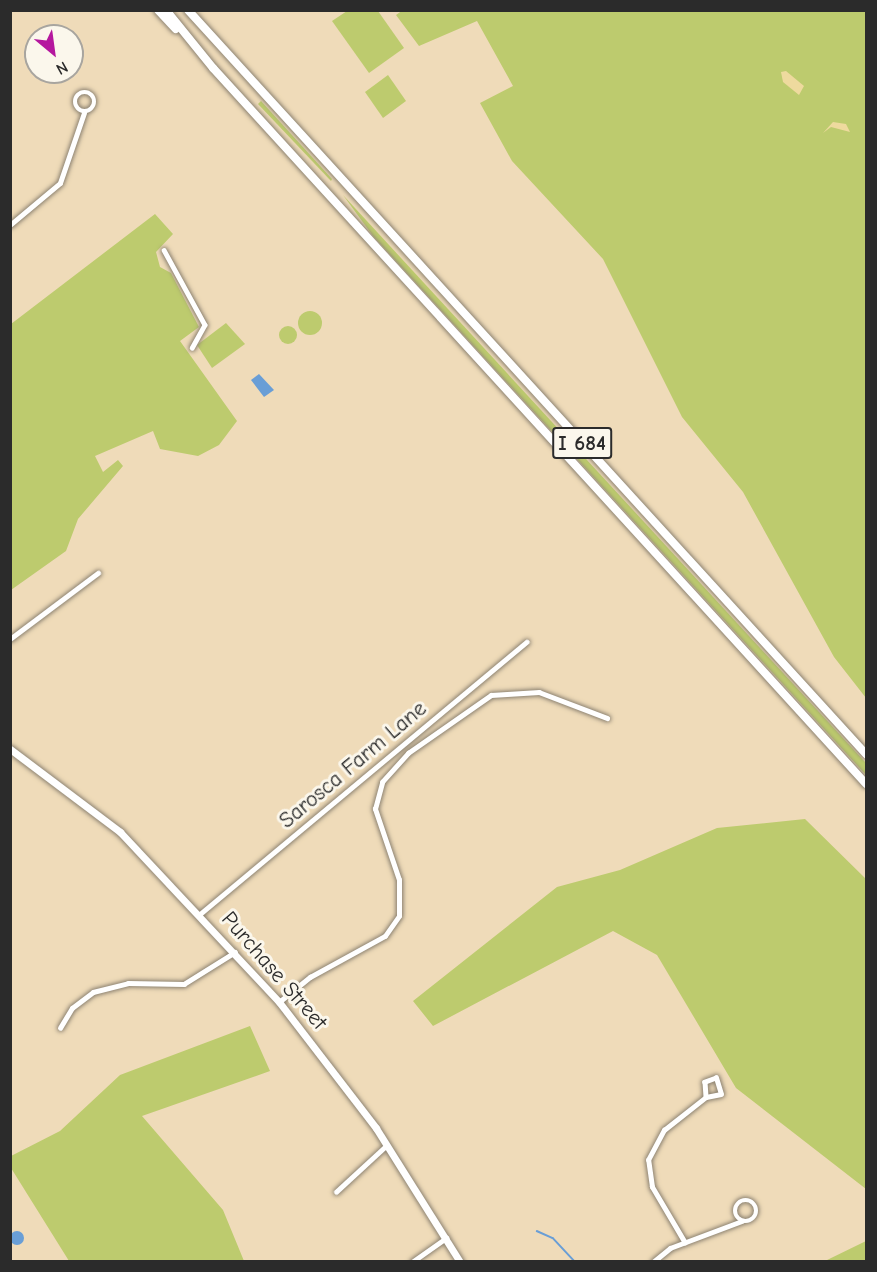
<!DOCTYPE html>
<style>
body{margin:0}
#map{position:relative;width:877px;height:1272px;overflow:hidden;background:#efdbb9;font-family:"Comic Neue",sans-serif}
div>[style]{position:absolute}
.green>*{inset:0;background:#bdcb6e}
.round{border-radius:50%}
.sand>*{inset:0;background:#eeda9e}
.water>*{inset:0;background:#699ed6}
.stream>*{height:1.5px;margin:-0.75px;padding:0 0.75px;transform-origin:0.75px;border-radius:0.75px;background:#699ed6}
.roads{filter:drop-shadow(0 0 2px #8d8372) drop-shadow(0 0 2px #8d8372)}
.minor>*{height:4.5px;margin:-2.25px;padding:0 2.25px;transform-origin:2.25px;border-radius:2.25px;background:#fff}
.minor>.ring{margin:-2.25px;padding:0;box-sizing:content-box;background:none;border:4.5px solid #fff;border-radius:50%}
.secondary>*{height:7px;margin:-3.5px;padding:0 3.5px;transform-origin:3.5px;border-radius:3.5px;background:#fff}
.motorway>*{height:8px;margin:-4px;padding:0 4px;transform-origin:4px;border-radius:4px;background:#fff}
span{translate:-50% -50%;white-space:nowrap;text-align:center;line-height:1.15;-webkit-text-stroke:6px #fbf7ec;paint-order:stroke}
.shield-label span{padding:2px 4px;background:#fbf7ec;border:2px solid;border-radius:4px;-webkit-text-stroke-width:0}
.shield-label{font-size:21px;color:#2b2b2b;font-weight:700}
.street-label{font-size:22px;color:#2b2b2b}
.frame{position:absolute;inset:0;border:12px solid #2b2b2b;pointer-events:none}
.north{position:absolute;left:24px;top:24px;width:60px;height:60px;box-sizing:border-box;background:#fbf7ec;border:2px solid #a8a59f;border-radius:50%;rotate:151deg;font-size:16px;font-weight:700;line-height:24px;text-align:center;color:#2b2b2b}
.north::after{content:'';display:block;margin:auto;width:21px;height:27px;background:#b5179e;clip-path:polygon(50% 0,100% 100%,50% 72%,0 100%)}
</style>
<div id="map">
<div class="green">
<i style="clip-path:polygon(403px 10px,866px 11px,866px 698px,834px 657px,743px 492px,682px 417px,603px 259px,512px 161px,480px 103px,513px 86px,477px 21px,419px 46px,396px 15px)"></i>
<i style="clip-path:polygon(347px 11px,378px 11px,404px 48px,369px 73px,332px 21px)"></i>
<i style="clip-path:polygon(388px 75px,406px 101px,383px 118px,365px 92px)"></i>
<i style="clip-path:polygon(261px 101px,332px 179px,331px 181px,258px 104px)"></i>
<i style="clip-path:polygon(343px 195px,866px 763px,866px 775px,373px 236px)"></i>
<i style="clip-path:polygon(155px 214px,173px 234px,156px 252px,160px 267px,171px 273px,199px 327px,180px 341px,237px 421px,219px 445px,198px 456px,160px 449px,153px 431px,95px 456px,103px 472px,118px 460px,123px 466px,78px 519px,66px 551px,11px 590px,11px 324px)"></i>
<i class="round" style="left:298px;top:311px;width:24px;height:24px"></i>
<i style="clip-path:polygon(226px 323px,245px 344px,212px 368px,197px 345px)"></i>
<i class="round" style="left:279px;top:326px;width:18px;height:18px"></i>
<i style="clip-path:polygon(805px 819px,866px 879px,866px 1189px,736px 1088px,657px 955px,613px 931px,433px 1026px,413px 1001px,557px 887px,620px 870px,717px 828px)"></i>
<i style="clip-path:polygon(250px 1026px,270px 1071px,142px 1116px,223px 1210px,244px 1261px,69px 1261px,11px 1168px,11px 1156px,60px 1131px,120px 1075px)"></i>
<i style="clip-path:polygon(866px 1241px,866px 1261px,825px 1261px)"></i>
</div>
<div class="sand">
<i style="clip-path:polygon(786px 71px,804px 86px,799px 95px,783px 82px,781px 72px)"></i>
<i style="clip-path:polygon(833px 122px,846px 124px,850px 132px,831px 127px,823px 133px)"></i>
</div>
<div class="water">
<i style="clip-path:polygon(259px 374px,274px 390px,264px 397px,251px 380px)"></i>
<i class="round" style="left:10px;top:1231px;width:14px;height:14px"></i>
</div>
<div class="stream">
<i style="left:537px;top:1231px;width:17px;rotate:24deg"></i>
<i style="left:553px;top:1238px;width:33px;rotate:47deg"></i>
</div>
<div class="roads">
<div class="minor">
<i class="ring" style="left:75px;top:92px;width:15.5px;height:15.5px"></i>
<i style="left:10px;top:225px;width:65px;rotate:-40deg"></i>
<i style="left:60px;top:183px;width:74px;rotate:-71.1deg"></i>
<i style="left:164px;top:250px;width:85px;rotate:61.3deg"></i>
<i style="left:205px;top:325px;width:26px;rotate:119deg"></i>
<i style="left:10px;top:639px;width:110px;rotate:-36.9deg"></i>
<i style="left:200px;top:914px;width:425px;rotate:-39.8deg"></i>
<i style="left:279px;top:1002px;width:40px;rotate:-39deg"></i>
<i style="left:310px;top:977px;width:85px;rotate:-28.7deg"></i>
<i style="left:385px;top:936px;width:24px;rotate:-55deg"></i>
<i style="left:399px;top:916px;width:36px;rotate:-90deg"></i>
<i style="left:399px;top:880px;width:75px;rotate:-108.7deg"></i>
<i style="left:375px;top:809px;width:28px;rotate:-75deg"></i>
<i style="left:382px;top:782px;width:39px;rotate:-48deg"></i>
<i style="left:408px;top:753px;width:101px;rotate:-34.9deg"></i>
<i style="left:491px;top:695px;width:48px;rotate:-3.6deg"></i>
<i style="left:539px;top:692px;width:73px;rotate:20.9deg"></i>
<i style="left:60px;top:1028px;width:23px;rotate:-59deg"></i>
<i style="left:72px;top:1008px;width:26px;rotate:-37deg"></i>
<i style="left:93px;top:992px;width:36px;rotate:-14deg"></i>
<i style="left:128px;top:983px;width:56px;rotate:1deg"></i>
<i style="left:184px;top:984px;width:60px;rotate:-32.1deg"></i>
<i style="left:336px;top:1192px;width:69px;rotate:-42.7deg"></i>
<i class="ring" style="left:735px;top:1200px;width:17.5px;height:17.5px"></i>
<i style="left:685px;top:1243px;width:65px;rotate:-120.5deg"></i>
<i style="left:652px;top:1187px;width:27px;rotate:-98deg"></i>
<i style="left:648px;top:1160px;width:34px;rotate:-62deg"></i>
<i style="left:664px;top:1130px;width:53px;rotate:-38.2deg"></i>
<i style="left:706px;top:1097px;width:15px;rotate:-11deg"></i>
<i style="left:721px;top:1094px;width:17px;rotate:-107deg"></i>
<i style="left:716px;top:1078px;width:12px;rotate:160deg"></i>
<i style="left:705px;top:1082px;width:15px;rotate:86deg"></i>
<i style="left:412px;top:1262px;width:42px;rotate:-35.2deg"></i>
<i style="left:653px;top:1262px;width:22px;rotate:-39deg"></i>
<i style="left:670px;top:1248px;width:77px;rotate:-20.6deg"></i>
</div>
<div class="secondary">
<i style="left:10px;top:749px;width:138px;rotate:37deg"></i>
<i style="left:120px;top:832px;width:233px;rotate:46.9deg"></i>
<i style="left:279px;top:1002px;width:159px;rotate:52.4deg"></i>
<i style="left:376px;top:1128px;width:158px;rotate:57.9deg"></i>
</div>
<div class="motorway">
<i style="left:158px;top:10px;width:26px;rotate:47deg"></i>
<i style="left:166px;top:10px;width:75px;rotate:51deg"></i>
<i style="left:213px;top:68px;width:969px;rotate:47.63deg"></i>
<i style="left:188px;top:10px;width:1007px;rotate:47.66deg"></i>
</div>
</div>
<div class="shield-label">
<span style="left:582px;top:443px">I 684</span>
</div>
<div class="street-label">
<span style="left:353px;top:765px;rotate:-40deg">Sarosca Farm Lane</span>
<span style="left:274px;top:971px;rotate:49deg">Purchase Street</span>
</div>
<div class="frame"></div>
<div class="north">N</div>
</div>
